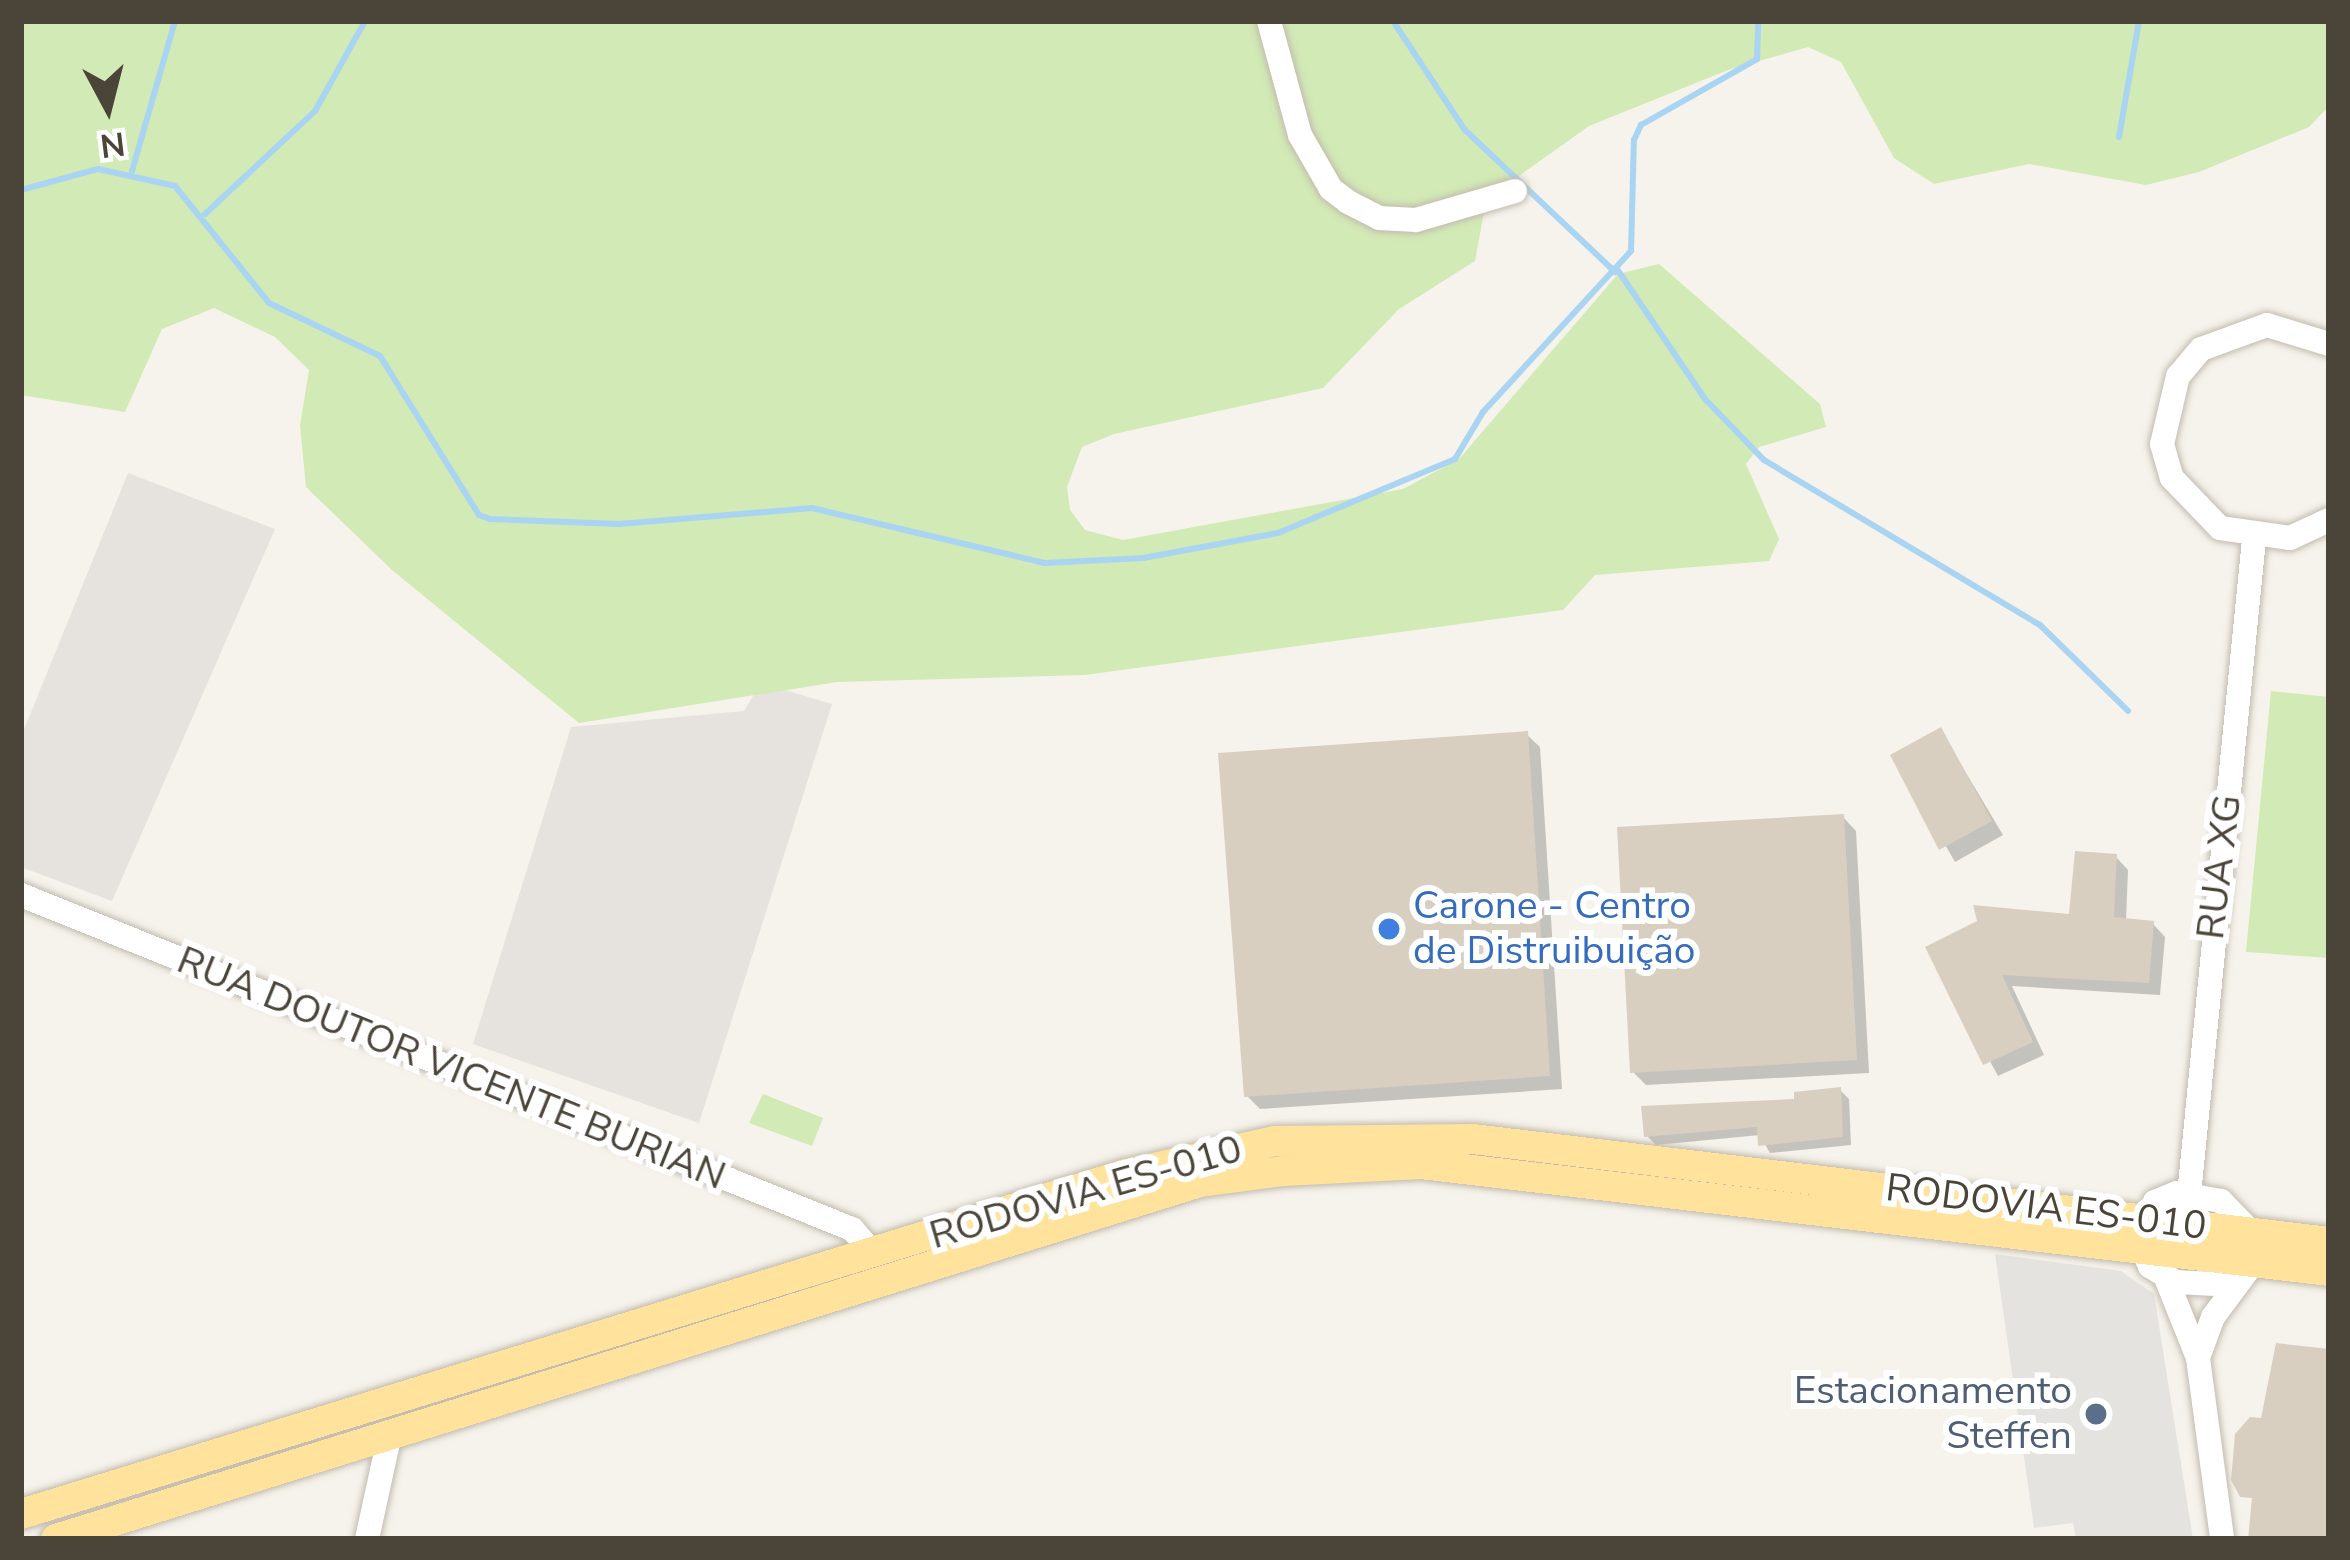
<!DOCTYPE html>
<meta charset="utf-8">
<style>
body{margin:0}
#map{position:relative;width:2350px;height:1560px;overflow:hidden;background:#f6f3ec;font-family:"Nunito Sans",sans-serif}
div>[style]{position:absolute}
.industrial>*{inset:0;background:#e6e2dd}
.green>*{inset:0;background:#d2eab5}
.parking>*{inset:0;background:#e5e3e0}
.shadow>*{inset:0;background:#0003}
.stream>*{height:6px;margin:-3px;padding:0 3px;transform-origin:3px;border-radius:3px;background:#a9d4f2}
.building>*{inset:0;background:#d8cfc1}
.roads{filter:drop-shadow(0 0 3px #c2bbae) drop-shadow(0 0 3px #c2bbae)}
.minor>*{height:24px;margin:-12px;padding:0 12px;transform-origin:12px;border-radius:12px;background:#fff}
.major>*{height:30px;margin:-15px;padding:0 15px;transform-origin:15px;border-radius:15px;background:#ffe39c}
.dots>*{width:33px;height:33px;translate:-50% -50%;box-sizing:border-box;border:6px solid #fff;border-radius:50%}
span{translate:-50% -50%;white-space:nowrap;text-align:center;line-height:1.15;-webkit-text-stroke:12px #fff;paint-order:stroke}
.street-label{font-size:39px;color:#4b4439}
.shop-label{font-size:39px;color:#366cbe}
.left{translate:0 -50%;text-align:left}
.service-label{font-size:39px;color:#4e5e75}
.right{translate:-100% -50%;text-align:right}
.frame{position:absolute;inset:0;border:24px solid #4b4439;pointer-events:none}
.north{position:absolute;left:48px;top:48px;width:120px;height:120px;-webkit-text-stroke:9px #fff;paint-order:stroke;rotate:173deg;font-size:33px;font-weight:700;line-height:48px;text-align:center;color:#4b4439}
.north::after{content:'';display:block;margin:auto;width:42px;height:54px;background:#4b4439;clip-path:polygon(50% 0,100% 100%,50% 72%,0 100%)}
</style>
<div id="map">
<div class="industrial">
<i style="clip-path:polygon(128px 473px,275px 529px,112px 901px,21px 867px,21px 737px)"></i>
<i style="clip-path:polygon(761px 683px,832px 704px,699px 1123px,473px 1044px,571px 727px,744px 711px)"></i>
</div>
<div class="green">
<i style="clip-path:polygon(21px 21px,2329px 21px,2329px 106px,2309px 127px,2199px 172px,2146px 185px,2029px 164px,1934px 184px,1894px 158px,1841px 62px,1808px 47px,1728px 70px,1589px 126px,1502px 188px,1485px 207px,1475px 261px,1399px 309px,1323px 388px,1114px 434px,1082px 447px,1067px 487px,1070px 510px,1085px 530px,1123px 540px,1403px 489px,1459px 459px,1618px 274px,1659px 264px,1820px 404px,1826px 427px,1759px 447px,1746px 464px,1779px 539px,1769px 561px,1595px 575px,1563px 610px,1085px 675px,837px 682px,579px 723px,392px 570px,306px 487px,300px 425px,309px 370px,275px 337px,214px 308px,162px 329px,125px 412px,21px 395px)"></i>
<i style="clip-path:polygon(2271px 691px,2329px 697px,2329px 958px,2246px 952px)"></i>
<i style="clip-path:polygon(763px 1094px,823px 1118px,812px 1146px,749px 1123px)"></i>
</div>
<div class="parking">
<i style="clip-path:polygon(1995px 1254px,2121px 1271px,2154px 1294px,2193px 1539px,2076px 1539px,2073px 1523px,2034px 1528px)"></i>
</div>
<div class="shadow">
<i style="clip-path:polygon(1941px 731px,2003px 835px,1955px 862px,1894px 756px)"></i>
<i style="clip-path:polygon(1526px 734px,1540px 747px,1562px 1089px,1260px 1109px,1247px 1096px)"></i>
<i style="clip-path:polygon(1843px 817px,1856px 831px,1869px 1073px,1646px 1085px,1633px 1072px)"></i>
<i style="clip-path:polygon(2116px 857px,2128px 870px,2126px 921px,2153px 924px,2165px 937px,2160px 995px,2012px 986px,2044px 1055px,1998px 1076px,1929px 948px,2072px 917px)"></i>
<i style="clip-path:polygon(1840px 1090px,1849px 1099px,1851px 1145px,1770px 1153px,1760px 1135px,1656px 1145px,1647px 1136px)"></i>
</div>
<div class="stream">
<i style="left:1393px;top:21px;width:131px;rotate:56.6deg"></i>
<i style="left:1465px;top:130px;width:207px;rotate:43.4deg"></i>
<i style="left:2119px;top:137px;width:118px;rotate:-80.2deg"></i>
<i style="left:132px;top:171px;width:156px;rotate:-74deg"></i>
<i style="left:21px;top:190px;width:80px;rotate:-15.3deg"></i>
<i style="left:98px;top:169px;width:79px;rotate:12.4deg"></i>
<i style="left:175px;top:186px;width:150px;rotate:51.2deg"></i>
<i style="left:269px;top:303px;width:123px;rotate:25.5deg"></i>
<i style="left:380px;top:356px;width:187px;rotate:58.1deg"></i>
<i style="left:479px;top:515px;width:12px;rotate:20deg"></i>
<i style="left:490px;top:519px;width:129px;rotate:2.2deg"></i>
<i style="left:619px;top:524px;width:194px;rotate:-4.7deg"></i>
<i style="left:812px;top:508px;width:239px;rotate:13.3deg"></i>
<i style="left:1045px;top:563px;width:98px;rotate:-2.9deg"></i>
<i style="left:1143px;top:558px;width:137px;rotate:-10.5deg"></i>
<i style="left:1278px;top:533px;width:192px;rotate:-22.7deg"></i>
<i style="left:1455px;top:459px;width:55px;rotate:-59.2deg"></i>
<i style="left:1483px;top:412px;width:219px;rotate:-47.4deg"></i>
<i style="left:1631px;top:251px;width:111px;rotate:-88.5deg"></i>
<i style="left:1634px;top:140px;width:17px;rotate:-65deg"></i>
<i style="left:1641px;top:125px;width:133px;rotate:-29.6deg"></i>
<i style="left:1757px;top:59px;width:38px;rotate:-88deg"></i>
<i style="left:205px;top:214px;width:151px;rotate:-43.1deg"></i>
<i style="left:315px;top:111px;width:103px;rotate:-60.9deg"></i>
<i style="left:1617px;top:269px;width:157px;rotate:55.9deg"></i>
<i style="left:1705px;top:399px;width:85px;rotate:46deg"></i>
<i style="left:1764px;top:460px;width:322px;rotate:30.9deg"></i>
<i style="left:2040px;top:625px;width:123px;rotate:44.3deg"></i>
</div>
<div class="building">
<i style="clip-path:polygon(1941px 727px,1992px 821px,1939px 850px,1890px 755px)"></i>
<i style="clip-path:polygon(1528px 731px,1550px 1076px,1244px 1097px,1218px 753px)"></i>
<i style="clip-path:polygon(1844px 814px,1857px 1060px,1630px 1073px,1617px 827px)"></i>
<i style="clip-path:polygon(2075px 851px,2117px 854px,2114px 917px,2154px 921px,2149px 983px,2002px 975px,2033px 1042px,1983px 1065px,1925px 947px,1977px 921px,1973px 905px,2069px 914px)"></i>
<i style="clip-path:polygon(1841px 1087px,1843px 1137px,1758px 1146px,1757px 1127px,1644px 1137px,1641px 1106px,1794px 1099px,1794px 1092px)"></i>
<i style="clip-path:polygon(2276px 1343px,2329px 1349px,2329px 1539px,2248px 1539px,2252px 1498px,2240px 1497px,2231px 1480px,2235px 1434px,2250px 1417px,2261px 1418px)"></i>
</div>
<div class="roads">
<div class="minor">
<i style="left:1269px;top:21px;width:118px;rotate:74.8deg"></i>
<i style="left:1300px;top:135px;width:62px;rotate:60.1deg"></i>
<i style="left:1331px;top:189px;width:21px;rotate:37deg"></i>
<i style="left:1348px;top:202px;width:35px;rotate:27deg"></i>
<i style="left:1379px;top:218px;width:37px;rotate:3deg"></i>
<i style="left:1416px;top:220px;width:103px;rotate:-16.3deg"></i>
<i style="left:2329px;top:344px;width:65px;rotate:-163deg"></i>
<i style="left:2267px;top:325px;width:70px;rotate:160deg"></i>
<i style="left:2201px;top:349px;width:35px;rotate:130deg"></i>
<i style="left:2178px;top:376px;width:70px;rotate:103.2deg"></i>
<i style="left:2162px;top:444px;width:35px;rotate:74deg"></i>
<i style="left:2172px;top:478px;width:69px;rotate:46.2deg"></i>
<i style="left:2220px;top:528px;width:71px;rotate:8.1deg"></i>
<i style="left:2290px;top:538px;width:43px;rotate:-24.8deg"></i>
<i style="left:21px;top:895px;width:896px;rotate:21.9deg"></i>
<i style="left:852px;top:1229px;width:33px;rotate:49deg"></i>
<i style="left:2189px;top:1195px;width:659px;rotate:-84.34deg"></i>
<i style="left:2166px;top:1278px;width:86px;rotate:68.2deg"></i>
<i style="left:2198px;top:1358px;width:183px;rotate:82.4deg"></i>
<i style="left:2198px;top:1358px;width:44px;rotate:-69.9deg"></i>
<i style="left:2213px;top:1317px;width:59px;rotate:-53.3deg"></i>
<i style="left:2248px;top:1270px;width:37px;rotate:-84deg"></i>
<i style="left:2252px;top:1233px;width:45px;rotate:-134.1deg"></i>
<i style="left:2221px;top:1201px;width:45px;rotate:-169.7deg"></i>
<i style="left:2177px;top:1193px;width:24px;rotate:158deg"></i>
<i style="left:2155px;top:1202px;width:48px;rotate:105.8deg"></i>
<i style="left:2142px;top:1248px;width:20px;rotate:66deg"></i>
<i style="left:2150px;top:1266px;width:31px;rotate:32deg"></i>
<i style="left:2176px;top:1282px;width:58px;rotate:3deg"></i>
<i style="left:367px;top:1539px;width:103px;rotate:-77.7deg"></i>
</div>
<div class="major">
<i style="left:21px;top:1514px;width:1153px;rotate:-17.1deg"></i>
<i style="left:1123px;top:1175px;width:156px;rotate:-12.6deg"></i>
<i style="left:1275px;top:1141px;width:198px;rotate:-0.6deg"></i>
<i style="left:1473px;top:1139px;width:862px;rotate:6.86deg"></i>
<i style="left:56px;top:1539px;width:1198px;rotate:-17.33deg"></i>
<i style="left:1200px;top:1182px;width:85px;rotate:-7.5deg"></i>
<i style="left:1284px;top:1171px;width:137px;rotate:-2.9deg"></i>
<i style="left:1421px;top:1164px;width:914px;rotate:6.72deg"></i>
</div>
</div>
<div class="dots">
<i style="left:1389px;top:929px;background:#3f7fe0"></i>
<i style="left:2096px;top:1414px;background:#5c6f8a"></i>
</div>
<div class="street-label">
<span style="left:2220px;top:867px;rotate:-83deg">RUA XG</span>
<span style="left:451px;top:1069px;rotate:22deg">RUA DOUTOR VICENTE BURIAN</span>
<span style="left:1086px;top:1193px;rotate:-16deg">RODOVIA ES-010</span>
<span style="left:2046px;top:1208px;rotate:7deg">RODOVIA ES-010</span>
</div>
<div class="shop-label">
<span class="left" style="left:1413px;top:929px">Carone - Centro<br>de Distruibuição</span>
</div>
<div class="service-label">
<span class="right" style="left:2072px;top:1414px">Estacionamento<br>Steffen</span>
</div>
<div class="frame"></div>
<div class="north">N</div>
</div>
